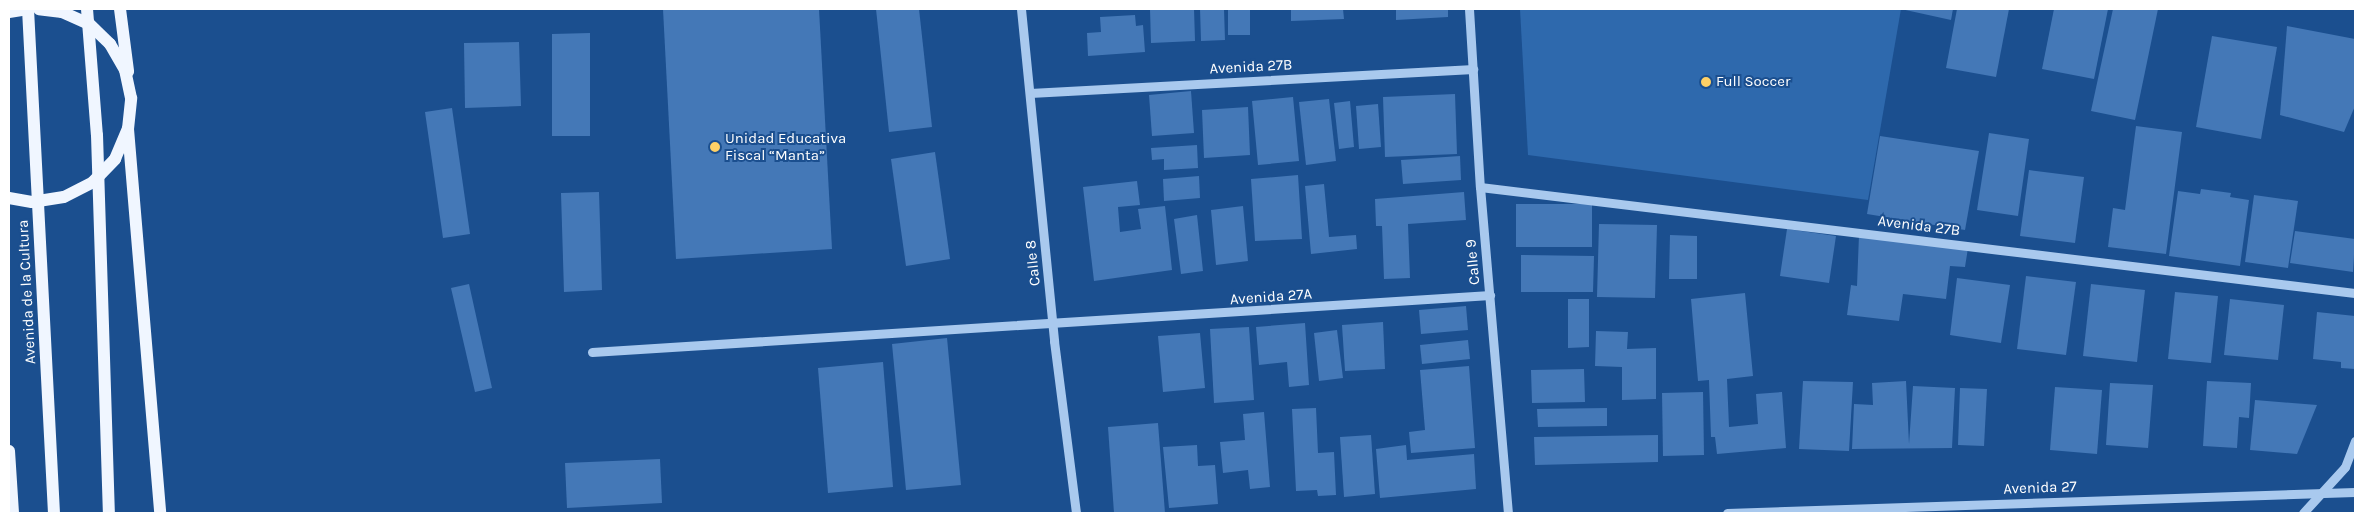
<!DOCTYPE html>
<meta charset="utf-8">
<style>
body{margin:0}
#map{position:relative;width:2364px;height:522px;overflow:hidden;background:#1b4f8f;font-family:Karla,sans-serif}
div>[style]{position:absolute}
.green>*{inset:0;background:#2e69ad}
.building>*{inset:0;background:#4478b7}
.minor>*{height:9px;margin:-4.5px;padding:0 4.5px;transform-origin:4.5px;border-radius:4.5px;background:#a9c9ee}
.major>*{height:12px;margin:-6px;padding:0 6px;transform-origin:6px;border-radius:6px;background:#f0f6ff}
.major-bridge>*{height:12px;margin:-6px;padding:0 6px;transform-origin:6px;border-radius:6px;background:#f0f6ff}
.dots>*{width:14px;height:14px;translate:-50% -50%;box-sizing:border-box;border:2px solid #1b4f8f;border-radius:50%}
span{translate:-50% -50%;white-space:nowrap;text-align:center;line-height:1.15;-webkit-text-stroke:4px #1b4f8f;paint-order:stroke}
.street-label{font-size:15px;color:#fff}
.poi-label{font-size:15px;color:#fff}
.left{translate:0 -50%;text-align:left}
.frame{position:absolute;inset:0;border:10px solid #fff;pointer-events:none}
</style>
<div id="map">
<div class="green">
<i style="clip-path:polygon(1520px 9px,1901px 9px,1868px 200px,1528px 155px)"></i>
</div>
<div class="building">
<i style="clip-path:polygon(663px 9px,819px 9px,832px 249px,676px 259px)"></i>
<i style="clip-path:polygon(876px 9px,919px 9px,932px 127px,889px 132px)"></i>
<i style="clip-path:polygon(1150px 9px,1194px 9px,1195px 41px,1151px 43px)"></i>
<i style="clip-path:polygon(1200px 9px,1224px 9px,1225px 40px,1201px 41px)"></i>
<i style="clip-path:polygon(1228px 9px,1250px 9px,1250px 35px,1228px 35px)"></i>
<i style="clip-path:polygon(1291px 9px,1343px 9px,1344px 19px,1291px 21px)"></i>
<i style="clip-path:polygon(1396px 9px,1448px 9px,1448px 17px,1396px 20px)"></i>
<i style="clip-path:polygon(1901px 9px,1953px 9px,1951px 20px)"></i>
<i style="clip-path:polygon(1957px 9px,2009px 9px,1996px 77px,1946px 68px)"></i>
<i style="clip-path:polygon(2054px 9px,2108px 9px,2094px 79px,2042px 69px)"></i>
<i style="clip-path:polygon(2113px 9px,2158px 9px,2135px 120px,2091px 111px)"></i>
<i style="clip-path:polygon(1135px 15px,1136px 26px,1143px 25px,1145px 52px,1088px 56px,1087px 33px,1101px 32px,1100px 17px)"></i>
<i style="clip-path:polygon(2287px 26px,2355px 39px,2355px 106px,2344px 132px,2280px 115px)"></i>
<i style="clip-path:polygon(590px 33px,590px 136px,552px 136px,552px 34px)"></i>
<i style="clip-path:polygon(2212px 36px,2277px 47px,2261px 139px,2196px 127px)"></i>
<i style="clip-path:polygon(519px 42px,521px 106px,465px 108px,464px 43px)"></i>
<i style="clip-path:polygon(1191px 91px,1194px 133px,1152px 136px,1149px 95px)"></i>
<i style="clip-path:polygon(1455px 94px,1457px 154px,1385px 157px,1383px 97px)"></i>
<i style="clip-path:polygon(1293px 97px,1299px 161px,1258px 165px,1252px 101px)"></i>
<i style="clip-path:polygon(1329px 99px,1336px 161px,1306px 165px,1299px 102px)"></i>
<i style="clip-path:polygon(1350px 101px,1354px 147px,1339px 149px,1334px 103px)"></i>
<i style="clip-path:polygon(1378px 104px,1381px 147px,1359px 149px,1356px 106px)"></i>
<i style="clip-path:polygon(1248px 107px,1250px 155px,1204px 158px,1202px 110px)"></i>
<i style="clip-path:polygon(452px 108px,470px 234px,443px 238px,425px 112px)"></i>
<i style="clip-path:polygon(2136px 126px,2182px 132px,2166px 254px,2108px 247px,2113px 208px,2125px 210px)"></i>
<i style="clip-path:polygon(1989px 133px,2029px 139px,2018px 216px,1977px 210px)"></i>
<i style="clip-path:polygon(1880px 136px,1979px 151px,1965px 230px,1867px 214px)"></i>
<i style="clip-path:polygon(1197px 145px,1198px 168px,1164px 170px,1164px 159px,1152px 160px,1151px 148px)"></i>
<i style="clip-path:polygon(935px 152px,950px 259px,906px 266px,891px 159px)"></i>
<i style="clip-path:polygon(1460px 156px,1461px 180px,1403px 184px,1401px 160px)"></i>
<i style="clip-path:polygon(2029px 170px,2084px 177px,2075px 243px,2020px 236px)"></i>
<i style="clip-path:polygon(1298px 175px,1302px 239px,1255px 241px,1251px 179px)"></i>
<i style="clip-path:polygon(1199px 176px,1200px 198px,1164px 201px,1163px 179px)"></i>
<i style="clip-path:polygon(1137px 181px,1140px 205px,1118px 207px,1120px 232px,1141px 229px,1138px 209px,1165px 206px,1172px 270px,1094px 281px,1083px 187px)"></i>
<i style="clip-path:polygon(1324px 184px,1329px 237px,1356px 235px,1357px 249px,1311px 254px,1305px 186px)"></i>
<i style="clip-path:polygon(2201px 189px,2231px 193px,2230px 197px,2249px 200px,2240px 266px,2169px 256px,2178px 191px,2200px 194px)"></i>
<i style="clip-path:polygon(599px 192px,602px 290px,564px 292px,561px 193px)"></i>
<i style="clip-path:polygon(1464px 192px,1466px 220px,1408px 224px,1410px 278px,1384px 279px,1382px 226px,1376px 226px,1375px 199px)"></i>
<i style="clip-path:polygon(2254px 195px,2298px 201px,2288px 268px,2245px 262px)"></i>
<i style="clip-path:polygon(1516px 204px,1592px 204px,1592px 247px,1516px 247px)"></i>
<i style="clip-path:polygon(1243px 206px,1248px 261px,1216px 265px,1211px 210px)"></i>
<i style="clip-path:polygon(1197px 215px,1203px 271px,1181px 274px,1174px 219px)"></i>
<i style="clip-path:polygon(1599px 224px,1657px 225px,1655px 298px,1597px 297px)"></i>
<i style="clip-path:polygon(1787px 229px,1836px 236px,1829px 283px,1780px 276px)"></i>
<i style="clip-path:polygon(2295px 231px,2355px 239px,2353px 272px,2290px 263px)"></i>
<i style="clip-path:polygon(1670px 235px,1697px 236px,1697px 279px,1669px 279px)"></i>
<i style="clip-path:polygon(1859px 235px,1968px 248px,1965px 267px,1950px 266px,1946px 299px,1903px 294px,1899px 321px,1847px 315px,1851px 285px,1857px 286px)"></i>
<i style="clip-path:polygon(1521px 255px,1594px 256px,1593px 292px,1521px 292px)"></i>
<i style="clip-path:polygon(2026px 276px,2076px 282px,2066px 355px,2017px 349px)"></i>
<i style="clip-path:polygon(1957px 278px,2010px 285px,2001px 343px,1950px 335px)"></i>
<i style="clip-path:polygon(469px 284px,492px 388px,475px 392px,451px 288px)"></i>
<i style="clip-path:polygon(2091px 284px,2145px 290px,2137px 362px,2083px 356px)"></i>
<i style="clip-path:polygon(2175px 292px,2218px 296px,2211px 363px,2168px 359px)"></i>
<i style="clip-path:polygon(1745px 293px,1753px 376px,1727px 379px,1729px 427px,1758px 424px,1756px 394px,1782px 392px,1786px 448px,1717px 454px,1715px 437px,1711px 437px,1709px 380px,1698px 381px,1691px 299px)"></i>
<i style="clip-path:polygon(1568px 299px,1589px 299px,1589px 347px,1568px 348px)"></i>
<i style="clip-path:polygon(2230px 299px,2284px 305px,2278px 360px,2224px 355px)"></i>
<i style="clip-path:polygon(1466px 306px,1468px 330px,1421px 334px,1419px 310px)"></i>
<i style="clip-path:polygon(2317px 312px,2355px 316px,2355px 369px,2341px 368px,2341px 362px,2313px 359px)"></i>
<i style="clip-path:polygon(1383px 322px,1385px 369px,1345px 371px,1342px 325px)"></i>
<i style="clip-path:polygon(1305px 323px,1309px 385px,1289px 387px,1287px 362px,1259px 365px,1256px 327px)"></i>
<i style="clip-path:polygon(1249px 327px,1254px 400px,1214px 403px,1210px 329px)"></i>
<i style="clip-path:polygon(1337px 330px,1343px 378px,1319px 381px,1314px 333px)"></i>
<i style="clip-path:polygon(1596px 331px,1628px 332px,1627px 349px,1656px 348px,1656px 399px,1622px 400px,1622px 367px,1595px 366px)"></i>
<i style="clip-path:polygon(1200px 333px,1205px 388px,1163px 392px,1158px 336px)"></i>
<i style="clip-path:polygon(947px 338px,961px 485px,906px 490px,892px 344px)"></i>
<i style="clip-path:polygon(1468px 340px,1470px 359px,1422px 364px,1420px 345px)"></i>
<i style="clip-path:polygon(883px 362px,893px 487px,828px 493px,818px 368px)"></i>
<i style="clip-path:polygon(1469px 366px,1475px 448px,1411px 453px,1409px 432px,1425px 430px,1420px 370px)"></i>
<i style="clip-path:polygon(1584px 369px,1585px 402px,1532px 403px,1531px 370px)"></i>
<i style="clip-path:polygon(1803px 381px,1853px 382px,1849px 451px,1799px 449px)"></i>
<i style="clip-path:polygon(1906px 381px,1909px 444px,1913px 386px,1955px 388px,1952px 448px,1852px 449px,1854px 404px,1873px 405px,1872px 383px)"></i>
<i style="clip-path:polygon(2207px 381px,2251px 383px,2249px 418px,2239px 417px,2237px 448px,2203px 446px)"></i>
<i style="clip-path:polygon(2110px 383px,2153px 385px,2148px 448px,2106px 445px)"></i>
<i style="clip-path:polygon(2055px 387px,2102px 390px,2097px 454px,2050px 450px)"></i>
<i style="clip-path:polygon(1960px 388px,1987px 389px,1984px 446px,1958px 445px)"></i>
<i style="clip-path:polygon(1703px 392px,1704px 455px,1663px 456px,1662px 393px)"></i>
<i style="clip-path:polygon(2255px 400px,2317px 405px,2297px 454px,2250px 450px)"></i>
<i style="clip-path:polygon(1316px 408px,1318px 453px,1334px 452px,1336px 495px,1318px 496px,1317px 490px,1296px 491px,1292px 409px)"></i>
<i style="clip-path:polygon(1607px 408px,1607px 426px,1538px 427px,1537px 409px)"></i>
<i style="clip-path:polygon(1264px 412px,1270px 487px,1250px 489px,1248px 470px,1223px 473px,1220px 442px,1245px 440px,1243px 414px)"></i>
<i style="clip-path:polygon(1158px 423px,1165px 513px,1114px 513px,1108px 427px)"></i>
<i style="clip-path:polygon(1371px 435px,1375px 494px,1344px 497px,1340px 437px)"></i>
<i style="clip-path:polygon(1658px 435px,1658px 462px,1535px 465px,1534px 437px)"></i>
<i style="clip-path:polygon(1197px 445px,1198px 466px,1215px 465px,1218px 504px,1169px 508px,1163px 447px)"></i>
<i style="clip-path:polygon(1406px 445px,1407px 460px,1474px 454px,1476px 489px,1380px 498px,1376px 449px)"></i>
<i style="clip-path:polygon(660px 459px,662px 503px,567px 508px,565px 463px)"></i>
</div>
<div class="minor">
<i style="left:1021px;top:9px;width:334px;rotate:84.3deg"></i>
<i style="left:1054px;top:341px;width:173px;rotate:82.7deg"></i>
<i style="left:1469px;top:9px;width:178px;rotate:86.5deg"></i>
<i style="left:1480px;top:187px;width:327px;rotate:85.1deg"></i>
<i style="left:1030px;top:93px;width:444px;rotate:-3.1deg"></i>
<i style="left:1480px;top:187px;width:881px;rotate:6.91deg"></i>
<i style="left:592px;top:352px;width:900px;rotate:-3.63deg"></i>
<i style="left:1727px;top:513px;width:628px;rotate:-1.92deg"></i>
<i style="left:2303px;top:513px;width:62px;rotate:-47.6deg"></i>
<i style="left:2345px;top:467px;width:28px;rotate:-69deg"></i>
</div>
<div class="major">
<i style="left:120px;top:9px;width:63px;rotate:82.6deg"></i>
<i style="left:9px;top:12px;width:19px;rotate:-9deg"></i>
<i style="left:128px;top:129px;width:385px;rotate:85.2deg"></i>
<i style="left:9px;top:198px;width:23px;rotate:10deg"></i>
<i style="left:32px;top:202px;width:32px;rotate:-9deg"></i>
<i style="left:64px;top:197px;width:33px;rotate:-27deg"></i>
<i style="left:93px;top:182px;width:32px;rotate:-46deg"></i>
<i style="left:115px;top:159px;width:33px;rotate:-67deg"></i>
<i style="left:128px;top:129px;width:31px;rotate:-84deg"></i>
<i style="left:131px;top:98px;width:29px;rotate:-102deg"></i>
<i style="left:125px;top:70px;width:30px;rotate:-120deg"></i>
<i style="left:110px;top:44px;width:29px;rotate:-136deg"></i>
<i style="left:89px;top:24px;width:30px;rotate:-156deg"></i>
<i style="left:62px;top:12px;width:23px;rotate:-173deg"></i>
<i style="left:9px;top:451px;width:62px;rotate:86.3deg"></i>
</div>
<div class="major-bridge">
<i style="left:28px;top:9px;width:505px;rotate:87.05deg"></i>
<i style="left:87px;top:9px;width:126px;rotate:85.5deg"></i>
<i style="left:97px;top:135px;width:378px;rotate:88.2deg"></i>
</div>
<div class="dots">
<i style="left:1706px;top:82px;background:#ffd166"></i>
<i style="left:715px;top:147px;background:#ffd166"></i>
</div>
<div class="street-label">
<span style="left:1251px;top:67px;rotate:-3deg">Avenida 27B</span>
<span style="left:1919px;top:226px;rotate:7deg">Avenida 27B</span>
<span style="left:1473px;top:262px;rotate:-95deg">Calle 9</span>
<span style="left:1033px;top:263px;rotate:-96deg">Calle 8</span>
<span style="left:27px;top:292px;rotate:-93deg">Avenida de la Cultura</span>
<span style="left:1271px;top:297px;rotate:-4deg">Avenida 27A</span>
<span style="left:2040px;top:488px;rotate:-2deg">Avenida 27</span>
</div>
<div class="poi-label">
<span class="left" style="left:1716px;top:82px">Full Soccer</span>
<span class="left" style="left:725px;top:147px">Unidad Educativa<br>Fiscal “Manta”</span>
</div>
<div class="frame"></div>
</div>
